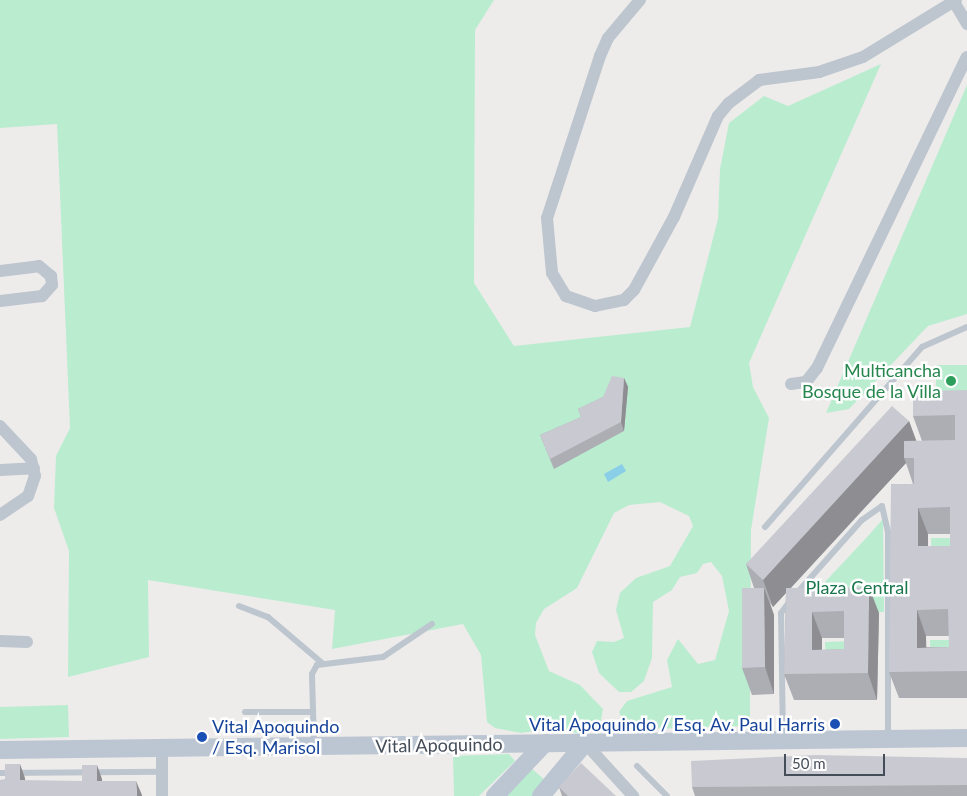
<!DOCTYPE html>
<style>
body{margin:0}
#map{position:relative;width:967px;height:796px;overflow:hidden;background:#eeeceb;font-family:Lato,sans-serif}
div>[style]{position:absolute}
.green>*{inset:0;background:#baecd0}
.water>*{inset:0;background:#88cfe7}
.lane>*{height:6px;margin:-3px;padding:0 3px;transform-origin:3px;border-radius:3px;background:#bdc5ce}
.street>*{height:12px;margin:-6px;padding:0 6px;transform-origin:6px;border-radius:6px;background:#bdc5ce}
.secondary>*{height:18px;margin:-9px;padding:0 9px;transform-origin:9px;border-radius:9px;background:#bcc6d2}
.wall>*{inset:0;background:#adaeb4}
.shaded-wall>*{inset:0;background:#8d8d92}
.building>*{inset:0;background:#c9cad1}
.dots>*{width:14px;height:14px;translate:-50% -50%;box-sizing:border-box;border:2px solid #fff;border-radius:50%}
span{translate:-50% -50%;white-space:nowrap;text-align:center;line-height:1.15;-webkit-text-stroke:5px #fff;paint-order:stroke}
.leisure-label{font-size:18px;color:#27864d}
.right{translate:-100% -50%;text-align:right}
.park-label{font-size:18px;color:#19754c}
.transit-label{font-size:18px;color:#164399}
.left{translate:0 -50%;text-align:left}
.street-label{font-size:18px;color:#454e58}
.scale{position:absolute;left:784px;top:754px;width:101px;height:22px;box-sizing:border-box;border:2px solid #454e58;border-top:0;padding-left:6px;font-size:15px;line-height:18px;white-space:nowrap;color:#454e58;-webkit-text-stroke:4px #fff;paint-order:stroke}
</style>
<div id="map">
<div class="green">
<i style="clip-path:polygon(0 0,494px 0,475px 30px,474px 283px,514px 346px,690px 327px,718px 219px,720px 169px,729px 123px,764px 96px,788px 106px,881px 64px,749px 363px,753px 387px,769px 418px,751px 530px,750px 726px,647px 729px,624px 722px,619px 712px,627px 701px,672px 687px,667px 660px,678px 639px,698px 664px,715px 660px,729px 611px,722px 576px,711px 562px,703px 564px,697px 573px,680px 577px,672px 590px,653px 602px,652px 658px,644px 681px,631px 692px,619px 692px,599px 673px,592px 652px,597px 641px,614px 642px,624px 638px,616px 610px,620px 593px,636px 578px,670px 566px,693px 526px,689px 516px,660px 502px,629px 505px,614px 513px,577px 588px,544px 609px,536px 623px,535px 635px,549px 671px,580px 685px,603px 709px,600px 726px,579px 734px,558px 727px,521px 733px,495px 728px,487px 722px,481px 655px,463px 624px,332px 649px,335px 610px,148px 580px,149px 657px,68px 677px,69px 551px,54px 508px,56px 456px,70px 428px,57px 124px,0 128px)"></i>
<i style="clip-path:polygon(967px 85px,967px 314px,928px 326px,849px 409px,826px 413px)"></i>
<i style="clip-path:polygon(936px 365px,967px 365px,967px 396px,936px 397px)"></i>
<i style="clip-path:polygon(883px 519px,884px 612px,795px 614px,868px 536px)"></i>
<i style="clip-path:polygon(931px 538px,957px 538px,932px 569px)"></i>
<i style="clip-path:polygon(930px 640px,956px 640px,931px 671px)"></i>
<i style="clip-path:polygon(851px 641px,826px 672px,825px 642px)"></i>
<i style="clip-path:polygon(68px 705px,69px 737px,0 739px,0 707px)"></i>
<i style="clip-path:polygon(509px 754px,515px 761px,479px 796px,454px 796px,453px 756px)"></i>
<i style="clip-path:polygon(531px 768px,546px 781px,532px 796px,504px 796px)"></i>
</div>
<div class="water">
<i style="clip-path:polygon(622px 464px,626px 471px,608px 482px,604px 474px)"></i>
</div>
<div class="lane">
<i style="left:765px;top:527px;width:239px;rotate:-48.9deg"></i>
<i style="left:922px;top:347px;width:49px;rotate:-24deg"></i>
<i style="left:796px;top:594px;width:99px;rotate:-48.3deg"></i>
<i style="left:862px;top:520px;width:24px;rotate:-35deg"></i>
<i style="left:882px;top:506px;width:27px;rotate:77deg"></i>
<i style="left:888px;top:532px;width:205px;rotate:90deg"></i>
<i style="left:239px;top:606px;width:31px;rotate:21deg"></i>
<i style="left:268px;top:617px;width:71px;rotate:40.4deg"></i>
<i style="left:245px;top:712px;width:68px"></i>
<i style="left:783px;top:738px;width:125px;rotate:-90.9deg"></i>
<i style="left:781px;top:613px;width:15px;rotate:-53deg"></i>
<i style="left:314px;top:746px;width:72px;rotate:-91.6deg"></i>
<i style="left:312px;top:674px;width:10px;rotate:-61deg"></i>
<i style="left:317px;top:665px;width:66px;rotate:-6.9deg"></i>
<i style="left:383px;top:657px;width:59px;rotate:-34deg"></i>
<i style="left:637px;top:766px;width:42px;rotate:45deg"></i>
<i style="left:0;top:773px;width:162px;rotate:-0.4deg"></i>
</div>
<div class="street">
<i style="left:640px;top:0;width:50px;rotate:130.1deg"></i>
<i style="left:608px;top:38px;width:20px;rotate:114deg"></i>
<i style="left:600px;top:56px;width:170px;rotate:108.1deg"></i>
<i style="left:547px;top:218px;width:55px;rotate:84.8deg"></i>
<i style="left:552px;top:273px;width:27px;rotate:59deg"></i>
<i style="left:566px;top:296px;width:31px;rotate:19deg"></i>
<i style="left:595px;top:306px;width:30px;rotate:-12deg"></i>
<i style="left:624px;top:300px;width:14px;rotate:-45deg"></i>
<i style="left:634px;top:290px;width:83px;rotate:-61.3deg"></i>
<i style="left:674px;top:217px;width:110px;rotate:-66.5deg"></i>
<i style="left:718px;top:116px;width:17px;rotate:-50deg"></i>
<i style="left:729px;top:103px;width:38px;rotate:-37deg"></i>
<i style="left:759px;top:80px;width:61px;rotate:-7.6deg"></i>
<i style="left:819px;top:72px;width:46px;rotate:-18.8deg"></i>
<i style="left:863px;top:57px;width:109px;rotate:-31.5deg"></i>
<i style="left:954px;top:2px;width:26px;rotate:59deg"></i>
<i style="left:0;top:271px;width:39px;rotate:-7deg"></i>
<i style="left:39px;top:266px;width:16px;rotate:40deg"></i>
<i style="left:51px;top:276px;width:9px;rotate:84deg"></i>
<i style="left:52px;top:285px;width:15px;rotate:132deg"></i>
<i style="left:42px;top:296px;width:42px;rotate:173.2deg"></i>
<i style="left:791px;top:384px;width:15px;rotate:-8deg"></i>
<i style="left:806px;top:382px;width:18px;rotate:-52deg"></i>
<i style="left:817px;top:368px;width:345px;rotate:-64.3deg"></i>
<i style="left:0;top:426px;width:45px;rotate:46.8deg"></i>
<i style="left:31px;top:459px;width:17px;rotate:77deg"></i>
<i style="left:35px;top:476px;width:21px;rotate:109deg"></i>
<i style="left:28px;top:496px;width:34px;rotate:146deg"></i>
<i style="left:0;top:470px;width:34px;rotate:-3deg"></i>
<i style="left:0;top:641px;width:27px;rotate:2deg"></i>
<i style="left:585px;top:743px;width:72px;rotate:47.8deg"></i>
<i style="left:162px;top:748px;width:48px;rotate:90deg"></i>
</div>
<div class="secondary">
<i style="left:0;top:750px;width:967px;rotate:-0.71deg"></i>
<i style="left:495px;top:796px;width:73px;rotate:-46.7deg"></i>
<i style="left:541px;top:796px;width:69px;rotate:-50.3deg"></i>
</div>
<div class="wall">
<i style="clip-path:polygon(624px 378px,628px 387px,624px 431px,554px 469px,540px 435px,581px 417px,578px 409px,603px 397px)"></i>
<i style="clip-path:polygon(evenodd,967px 390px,967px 698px,899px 698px,889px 672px,913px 484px,906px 463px,791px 588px,879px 613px,877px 700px,794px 700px,784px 674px,786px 593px,773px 607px,770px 603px,774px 615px,774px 694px,752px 695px,742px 668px,754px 588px,746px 564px,909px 421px,916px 441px,922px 441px,913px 416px,967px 390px,928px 534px,950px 534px,950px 546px,928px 546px,928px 534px,967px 390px,926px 636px,949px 636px,949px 647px,926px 647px,926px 636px,967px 390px,822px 638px,844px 638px,844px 649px,822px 650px,822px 638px)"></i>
<i style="clip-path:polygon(967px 758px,967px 796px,695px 796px,692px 787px)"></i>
<i style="clip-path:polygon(559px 787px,616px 796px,562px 796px)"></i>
</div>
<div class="shaded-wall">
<i style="clip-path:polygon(624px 378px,628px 387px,624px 431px,621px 422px)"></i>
<i style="clip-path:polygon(909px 421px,919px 448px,904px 458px,906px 463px,773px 607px,763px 580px)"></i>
<i style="clip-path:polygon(918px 508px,928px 534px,928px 572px,918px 546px)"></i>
<i style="clip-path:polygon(869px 587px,879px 613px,877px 700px,868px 673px)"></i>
<i style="clip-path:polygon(764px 588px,774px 615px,774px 694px,765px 667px)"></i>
<i style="clip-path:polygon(917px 610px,926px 636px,927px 671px,917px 648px)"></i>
<i style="clip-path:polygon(812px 612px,822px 638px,822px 674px,812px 650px)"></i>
<i style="clip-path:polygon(20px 764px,25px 778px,25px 794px,20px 780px)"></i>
<i style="clip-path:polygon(97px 765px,102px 779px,102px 795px,97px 781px)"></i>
<i style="clip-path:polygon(136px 781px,142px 795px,142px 796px,137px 796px)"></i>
</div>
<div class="building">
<i style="clip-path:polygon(612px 376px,624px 378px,621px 422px,550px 459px,540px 435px,581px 417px,578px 409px,603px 397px)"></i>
<i style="clip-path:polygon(evenodd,967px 390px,967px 671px,889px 672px,891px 484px,914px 484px,914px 458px,904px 458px,904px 441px,955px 440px,955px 415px,913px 416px,913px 391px,967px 390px,950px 507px,950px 546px,918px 546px,918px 508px,950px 507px,967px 390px,948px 609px,949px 647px,917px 648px,917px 610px,948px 609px)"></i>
<i style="clip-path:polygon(892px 406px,909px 421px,763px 580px,746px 564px)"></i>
<i style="clip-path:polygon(evenodd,869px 587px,868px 673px,784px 674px,786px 588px,869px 587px,844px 611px,844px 649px,812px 650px,812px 612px,844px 611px)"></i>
<i style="clip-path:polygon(742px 588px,764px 588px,765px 667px,742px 668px)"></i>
<i style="clip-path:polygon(815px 755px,967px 758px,967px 785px,692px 787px,691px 761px)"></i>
<i style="clip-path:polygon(581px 763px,616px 796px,568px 796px,559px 787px)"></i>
<i style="clip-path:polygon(5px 764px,20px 764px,20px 780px,82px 781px,82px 765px,97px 765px,97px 781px,136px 781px,137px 796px,0 796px,0 780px,5px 779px)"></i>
</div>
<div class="dots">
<i style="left:951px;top:381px;background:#2e9e5b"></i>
<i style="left:835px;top:724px;background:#1a4fb4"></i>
<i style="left:202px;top:737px;background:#1a4fb4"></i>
</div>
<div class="leisure-label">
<span class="right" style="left:941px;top:381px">Multicancha<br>Bosque de la Villa</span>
</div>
<div class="park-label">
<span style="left:857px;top:587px">Plaza Central</span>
</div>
<div class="transit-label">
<span class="right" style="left:825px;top:724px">Vital Apoquindo / Esq. Av. Paul Harris</span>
<span class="left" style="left:212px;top:737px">Vital Apoquindo<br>/ Esq. Marisol</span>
</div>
<div class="street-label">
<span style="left:439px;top:745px;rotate:-1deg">Vital Apoquindo</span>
</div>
<div class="scale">50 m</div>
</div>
